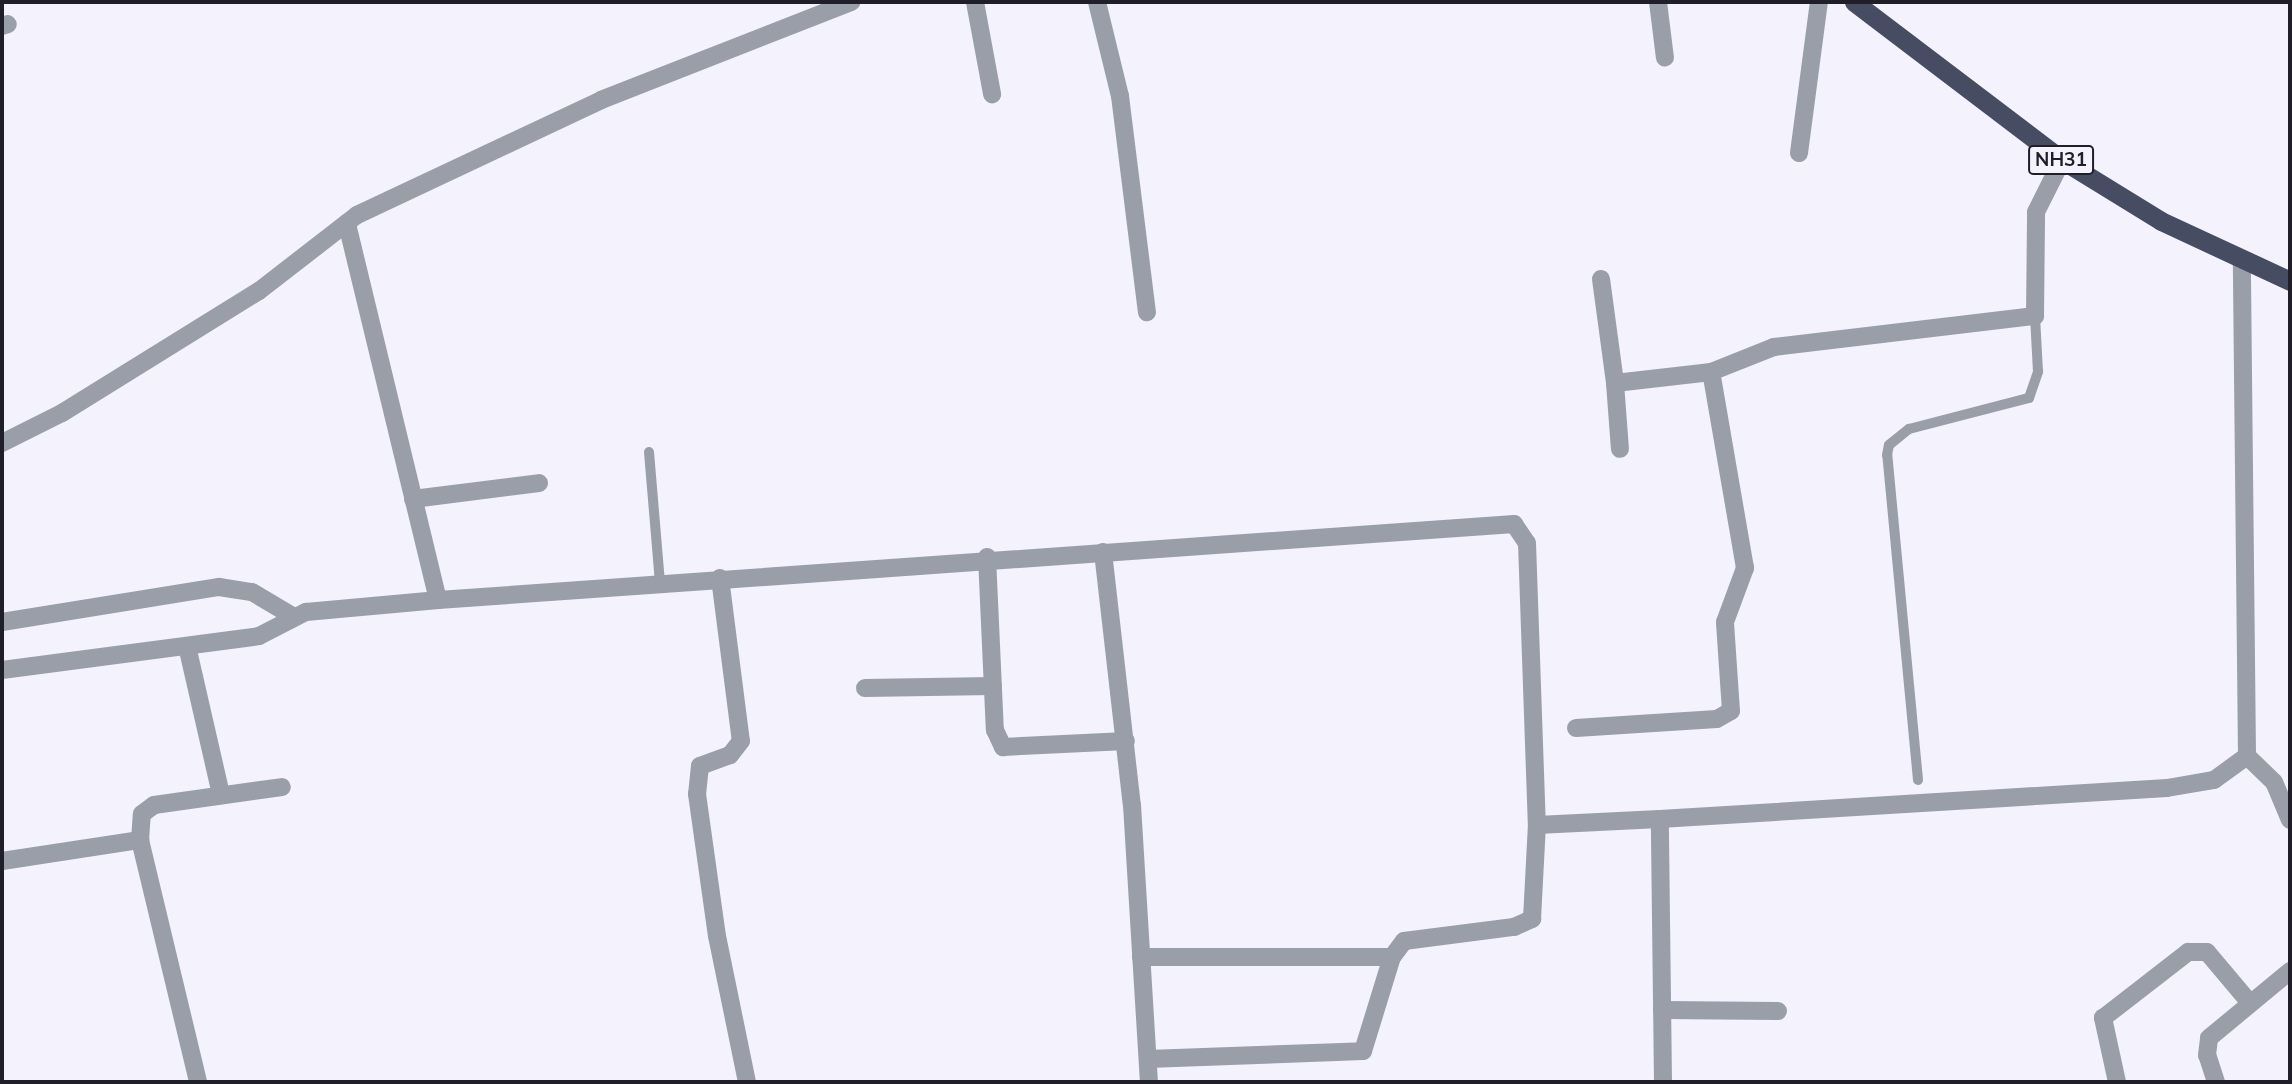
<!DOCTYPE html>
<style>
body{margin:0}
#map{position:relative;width:2292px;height:1084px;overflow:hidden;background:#f3f2fd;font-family:Mulish,sans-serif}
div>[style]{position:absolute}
.service>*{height:10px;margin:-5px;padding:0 5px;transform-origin:5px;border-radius:5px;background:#9a9ea9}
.minor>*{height:18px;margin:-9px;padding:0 9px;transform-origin:9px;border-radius:9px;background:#9a9ea9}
.trunk>*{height:19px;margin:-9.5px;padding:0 9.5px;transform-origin:9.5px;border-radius:9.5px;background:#464c61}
span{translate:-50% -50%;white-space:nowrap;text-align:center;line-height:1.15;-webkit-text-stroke:5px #f3f2fd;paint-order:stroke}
.shield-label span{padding:2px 5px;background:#f3f2fd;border:2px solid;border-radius:5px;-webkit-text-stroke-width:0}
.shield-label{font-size:19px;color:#201f29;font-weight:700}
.frame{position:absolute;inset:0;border:4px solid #201f29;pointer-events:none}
</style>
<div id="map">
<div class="service">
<i style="left:649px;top:452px;width:131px;rotate:85.2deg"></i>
<i style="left:1918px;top:780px;width:326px;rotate:-95.4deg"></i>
<i style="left:1887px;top:455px;width:10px;rotate:-79deg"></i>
<i style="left:1889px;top:445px;width:26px;rotate:-39deg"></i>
<i style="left:1909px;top:429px;width:124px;rotate:-14.5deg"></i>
<i style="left:2029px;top:398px;width:28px;rotate:-71deg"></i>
<i style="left:2038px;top:372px;width:56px;rotate:-93.1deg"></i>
</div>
<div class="minor">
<i style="left:975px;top:2px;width:94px;rotate:79.5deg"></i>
<i style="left:1097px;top:2px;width:97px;rotate:76.3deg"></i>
<i style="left:1120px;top:96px;width:218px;rotate:82.9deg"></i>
<i style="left:1658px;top:2px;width:56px;rotate:82.9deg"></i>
<i style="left:2px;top:26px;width:6px;rotate:-18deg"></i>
<i style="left:1799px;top:153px;width:152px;rotate:-82.5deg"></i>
<i style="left:1601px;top:279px;width:105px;rotate:82.3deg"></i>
<i style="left:1615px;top:383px;width:97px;rotate:-6.5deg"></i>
<i style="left:1711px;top:372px;width:68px;rotate:-21.6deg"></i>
<i style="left:1774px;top:347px;width:263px;rotate:-6.8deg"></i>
<i style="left:2035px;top:316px;width:104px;rotate:-89.4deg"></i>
<i style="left:2036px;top:212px;width:58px;rotate:-63.4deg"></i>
<i style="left:1615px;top:383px;width:66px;rotate:85.7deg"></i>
<i style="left:2px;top:443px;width:67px;rotate:-26.6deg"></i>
<i style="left:62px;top:413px;width:232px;rotate:-31.8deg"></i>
<i style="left:259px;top:291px;width:124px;rotate:-37.8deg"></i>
<i style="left:357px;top:215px;width:270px;rotate:-25.2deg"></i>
<i style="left:601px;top:100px;width:269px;rotate:-21.4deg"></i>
<i style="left:413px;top:499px;width:127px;rotate:-7.2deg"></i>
<i style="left:1103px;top:552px;width:255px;rotate:83.5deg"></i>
<i style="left:1132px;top:805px;width:278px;rotate:86.5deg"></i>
<i style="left:987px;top:557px;width:173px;rotate:87.4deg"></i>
<i style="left:995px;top:730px;width:19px;rotate:65deg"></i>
<i style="left:1003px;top:747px;width:123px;rotate:-2.8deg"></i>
<i style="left:720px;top:578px;width:164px;rotate:82.7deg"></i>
<i style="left:741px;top:741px;width:18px;rotate:128deg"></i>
<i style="left:730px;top:755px;width:32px;rotate:160deg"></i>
<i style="left:700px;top:766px;width:28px;rotate:96deg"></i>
<i style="left:697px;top:794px;width:143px;rotate:82deg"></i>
<i style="left:717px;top:936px;width:149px;rotate:78.4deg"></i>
<i style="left:438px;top:600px;width:1079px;rotate:-4.04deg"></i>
<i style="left:1514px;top:524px;width:23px;rotate:56deg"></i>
<i style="left:1527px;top:543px;width:282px;rotate:88deg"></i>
<i style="left:1537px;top:825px;width:123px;rotate:-2.8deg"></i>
<i style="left:2px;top:622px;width:220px;rotate:-9.2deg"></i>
<i style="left:219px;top:587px;width:33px;rotate:9deg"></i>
<i style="left:252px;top:592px;width:49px;rotate:30.8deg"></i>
<i style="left:187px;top:646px;width:153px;rotate:77.1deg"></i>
<i style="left:2px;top:670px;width:259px;rotate:-7.5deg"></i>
<i style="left:259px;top:636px;width:53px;rotate:-27.1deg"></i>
<i style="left:306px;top:612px;width:133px;rotate:-5.2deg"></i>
<i style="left:438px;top:600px;width:388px;rotate:-103.6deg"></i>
<i style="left:865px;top:688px;width:128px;rotate:-0.9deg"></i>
<i style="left:1576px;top:728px;width:141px;rotate:-3.7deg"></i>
<i style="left:1717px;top:719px;width:16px;rotate:-30deg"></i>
<i style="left:1731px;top:711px;width:89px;rotate:-93.9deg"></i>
<i style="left:1725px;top:622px;width:58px;rotate:-69.7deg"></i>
<i style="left:1745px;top:568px;width:199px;rotate:-99.8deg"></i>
<i style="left:2247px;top:756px;width:37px;rotate:44deg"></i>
<i style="left:2274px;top:782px;width:41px;rotate:67.2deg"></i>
<i style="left:140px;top:840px;width:26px;rotate:-86deg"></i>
<i style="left:142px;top:814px;width:15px;rotate:-37deg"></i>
<i style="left:154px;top:805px;width:129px;rotate:-8deg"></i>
<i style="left:2px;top:861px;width:140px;rotate:-8.7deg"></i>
<i style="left:140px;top:840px;width:249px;rotate:76.5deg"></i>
<i style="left:1141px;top:957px;width:251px"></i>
<i style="left:1662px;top:1010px;width:116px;rotate:0.5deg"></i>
<i style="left:1148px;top:1059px;width:215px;rotate:-2.1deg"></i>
<i style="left:1363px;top:1051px;width:98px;rotate:-72.9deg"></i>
<i style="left:1392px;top:957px;width:20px;rotate:-53deg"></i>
<i style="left:1404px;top:941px;width:111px;rotate:-7.3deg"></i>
<i style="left:1514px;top:927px;width:20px;rotate:-24deg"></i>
<i style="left:1532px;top:919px;width:94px;rotate:-87deg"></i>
<i style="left:1663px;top:1082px;width:263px;rotate:-90.7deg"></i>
<i style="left:1660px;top:819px;width:508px;rotate:-3.5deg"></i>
<i style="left:2167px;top:788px;width:48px;rotate:-9.7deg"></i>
<i style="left:2214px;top:780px;width:41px;rotate:-36deg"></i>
<i style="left:2247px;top:756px;width:495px;rotate:-90.6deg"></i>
<i style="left:2117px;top:1082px;width:66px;rotate:-102.3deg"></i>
<i style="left:2103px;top:1018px;width:108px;rotate:-37.8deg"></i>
<i style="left:2188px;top:952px;width:19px"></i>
<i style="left:2207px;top:952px;width:67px;rotate:49.9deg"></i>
<i style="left:2216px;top:1082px;width:28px;rotate:-108deg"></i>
<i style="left:2207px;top:1055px;width:17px;rotate:-83deg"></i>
<i style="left:2209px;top:1038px;width:105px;rotate:-39.6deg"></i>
</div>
<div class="trunk">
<i style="left:1854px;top:2px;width:261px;rotate:37.2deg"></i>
<i style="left:2062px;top:160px;width:116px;rotate:31.6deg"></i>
<i style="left:2161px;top:221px;width:142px;rotate:24.9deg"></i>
</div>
<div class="shield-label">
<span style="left:2061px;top:160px">NH31</span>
</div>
<div class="frame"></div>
</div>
